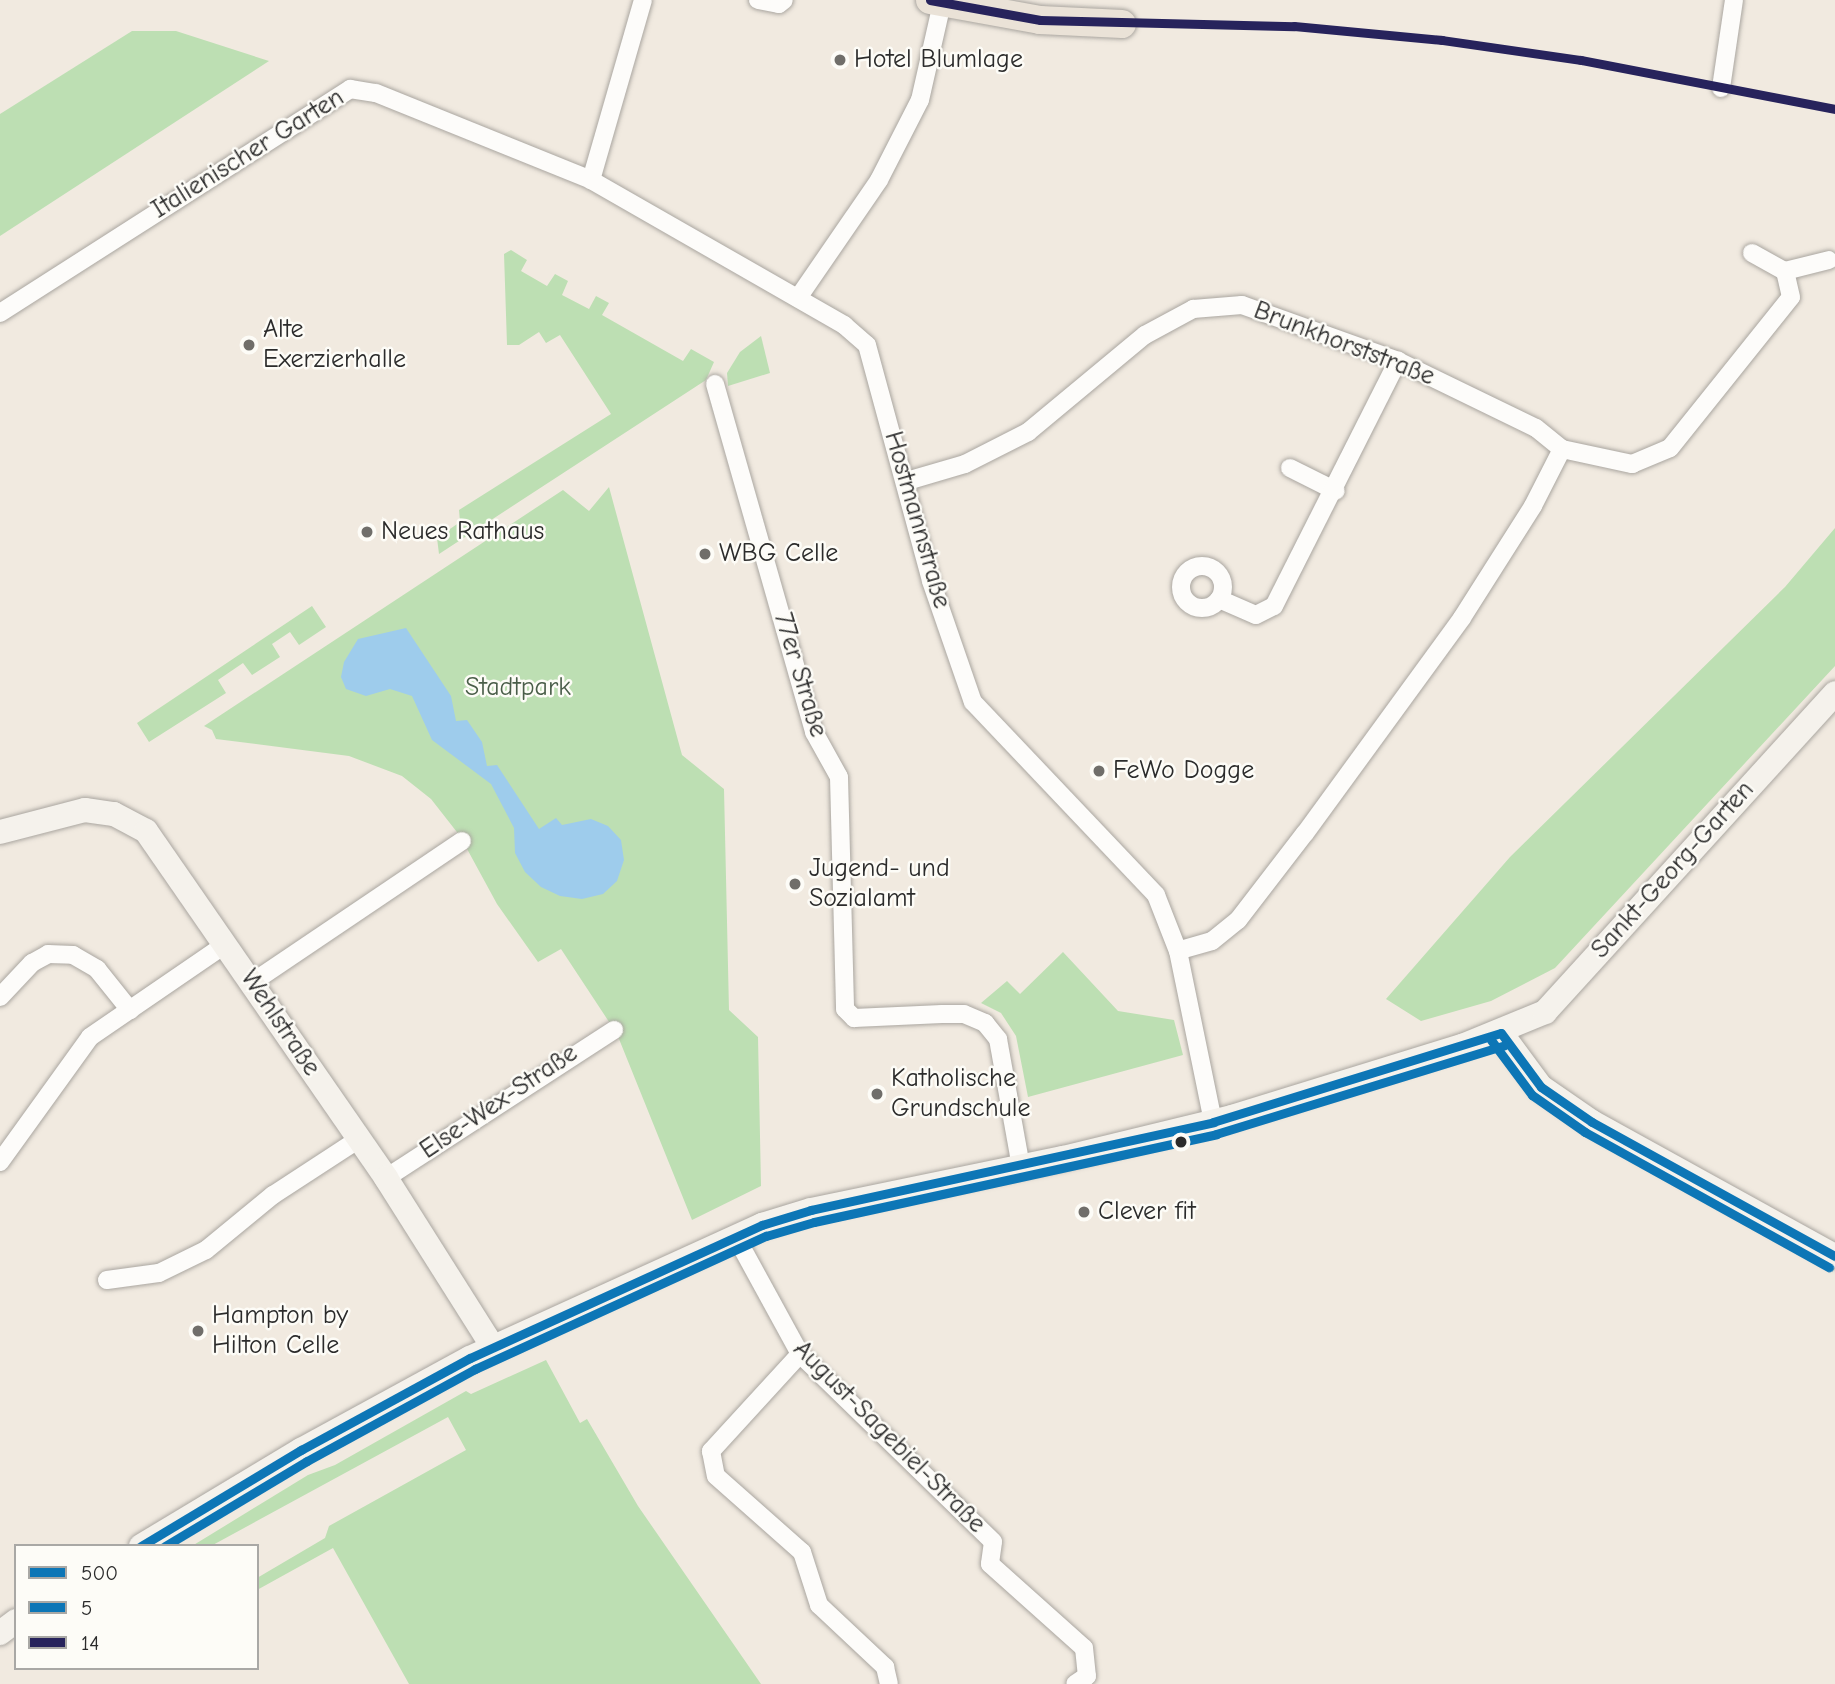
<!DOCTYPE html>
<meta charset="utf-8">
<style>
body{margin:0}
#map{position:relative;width:1835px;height:1684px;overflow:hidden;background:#f1eae0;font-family:"Comic Neue",sans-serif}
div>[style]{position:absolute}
.green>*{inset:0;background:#bddfb3}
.water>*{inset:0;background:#9eccec}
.roads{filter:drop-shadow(0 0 2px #aaa6a0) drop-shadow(0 0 2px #aaa6a0)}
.street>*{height:18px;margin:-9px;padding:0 9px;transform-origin:9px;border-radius:9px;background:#fdfcfa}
.street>.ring{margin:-9px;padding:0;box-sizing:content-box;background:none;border:18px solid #fdfcfa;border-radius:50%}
.secondary>*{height:24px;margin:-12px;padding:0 12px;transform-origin:12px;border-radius:12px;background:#f5f2ec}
.primary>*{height:28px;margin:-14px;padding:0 14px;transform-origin:14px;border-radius:14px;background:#eae2d7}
.bus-1>*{height:9px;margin:-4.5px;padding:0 4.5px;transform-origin:4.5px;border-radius:4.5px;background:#0d76b6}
.bus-2>*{height:9px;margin:-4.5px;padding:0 4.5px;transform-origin:4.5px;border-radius:4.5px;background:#0d76b6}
.bus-3>*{height:9px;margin:-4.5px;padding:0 4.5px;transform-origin:4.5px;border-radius:4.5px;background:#27235c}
.dots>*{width:19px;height:19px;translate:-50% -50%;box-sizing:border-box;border:4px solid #fdfcf7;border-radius:50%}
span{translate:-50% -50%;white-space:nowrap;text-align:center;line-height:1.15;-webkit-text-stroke:5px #fdfcf7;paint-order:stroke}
.poi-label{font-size:26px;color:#2b2b2b}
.left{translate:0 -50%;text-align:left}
.street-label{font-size:26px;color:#2b2b2b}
.park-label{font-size:26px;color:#4a5e49}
.legend{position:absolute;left:14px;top:1544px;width:245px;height:126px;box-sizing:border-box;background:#fdfcf7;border:2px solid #a9a8a5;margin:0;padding:9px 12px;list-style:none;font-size:21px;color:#2b2b2b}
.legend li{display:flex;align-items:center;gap:14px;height:35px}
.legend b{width:35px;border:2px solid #a9a8a5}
</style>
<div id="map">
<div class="green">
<i style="clip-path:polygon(132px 31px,176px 31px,269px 61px,0 236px,0 114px)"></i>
<i style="clip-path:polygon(511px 250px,527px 260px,521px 271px,547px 286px,555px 274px,568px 281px,562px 295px,589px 309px,596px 296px,609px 303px,602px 315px,683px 361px,691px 349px,714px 362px,706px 380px,439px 554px,437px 538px,460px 522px,459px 510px,611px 414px,560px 335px,546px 343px,539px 332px,519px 345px,507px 345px,504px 254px)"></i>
<i style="clip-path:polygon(761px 336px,770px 373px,728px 386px,727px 373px,740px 352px)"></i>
<i style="clip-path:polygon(609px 487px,682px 755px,724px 789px,729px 1010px,758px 1037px,761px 1186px,692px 1220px,617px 1034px,561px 949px,538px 962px,497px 904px,460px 836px,431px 799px,402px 776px,349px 756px,216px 739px,212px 730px,204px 726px,563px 490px,589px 511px)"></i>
<i style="clip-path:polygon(1835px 528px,1835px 666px,1555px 968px,1491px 1001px,1421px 1021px,1386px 999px,1510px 857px,1785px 587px)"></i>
<i style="clip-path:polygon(312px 606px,326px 627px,299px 645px,290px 632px,272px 644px,280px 657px,252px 675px,243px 663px,218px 680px,226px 693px,149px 742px,137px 723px)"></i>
<i style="clip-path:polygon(1063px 952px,1118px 1011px,1174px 1020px,1183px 1055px,1028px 1097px,1016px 1036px,1001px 1013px,981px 1003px,1007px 981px,1020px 994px)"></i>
<i style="clip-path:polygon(546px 1360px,580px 1423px,587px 1419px,638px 1506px,761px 1684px,409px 1684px,333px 1548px,257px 1590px,257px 1578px,325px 1538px,329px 1526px,466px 1450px,448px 1417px,211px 1546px,192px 1546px,308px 1475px,335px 1465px,466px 1391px,471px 1394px)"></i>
</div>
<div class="water">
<i style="clip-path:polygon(406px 628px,451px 696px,456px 721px,467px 720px,482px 742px,487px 766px,497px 765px,539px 829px,556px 818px,562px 825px,591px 819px,608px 826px,621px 840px,624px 860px,617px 881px,603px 894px,582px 899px,560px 896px,541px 887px,525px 872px,515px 853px,514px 828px,491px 784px,432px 740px,412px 696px,390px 689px,366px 696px,346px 689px,341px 677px,344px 662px,358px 639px)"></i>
</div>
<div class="roads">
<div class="street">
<i style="left:758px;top:0;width:21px;rotate:11deg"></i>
<i style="left:779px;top:4px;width:6px;rotate:-39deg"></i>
<i style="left:1721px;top:88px;width:89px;rotate:-81.6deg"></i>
<i style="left:591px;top:180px;width:187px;rotate:-73.9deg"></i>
<i style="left:1752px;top:253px;width:38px;rotate:29deg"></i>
<i style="left:798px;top:298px;width:143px;rotate:-55.5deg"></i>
<i style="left:879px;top:180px;width:90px;rotate:-62.9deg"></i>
<i style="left:920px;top:100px;width:99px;rotate:-77.2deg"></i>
<i style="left:0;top:313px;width:416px;rotate:-32.6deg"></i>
<i style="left:350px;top:89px;width:26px;rotate:9deg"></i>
<i style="left:376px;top:93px;width:232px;rotate:22deg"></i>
<i style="left:591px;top:180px;width:292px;rotate:29.8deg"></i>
<i style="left:844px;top:325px;width:30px;rotate:41deg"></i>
<i style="left:867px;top:345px;width:245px;rotate:74.8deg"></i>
<i style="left:931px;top:581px;width:128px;rotate:70.9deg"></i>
<i style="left:973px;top:702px;width:266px;rotate:46.5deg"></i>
<i style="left:1156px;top:895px;width:60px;rotate:68.6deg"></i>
<i style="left:1178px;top:951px;width:175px;rotate:78.4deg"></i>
<i style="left:715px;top:384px;width:362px;rotate:74.1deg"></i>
<i style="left:814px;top:732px;width:51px;rotate:60.9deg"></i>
<i style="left:839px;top:777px;width:232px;rotate:88.5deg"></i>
<i style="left:845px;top:1009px;width:13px;rotate:45deg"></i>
<i style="left:854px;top:1018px;width:88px;rotate:-2.6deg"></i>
<i style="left:942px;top:1014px;width:22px"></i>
<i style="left:964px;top:1014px;width:23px;rotate:23deg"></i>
<i style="left:985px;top:1023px;width:21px;rotate:51deg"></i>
<i style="left:998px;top:1039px;width:130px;rotate:79.8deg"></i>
<i style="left:1562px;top:449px;width:72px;rotate:12.1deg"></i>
<i style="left:1632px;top:464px;width:41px;rotate:-22.8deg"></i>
<i style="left:1670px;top:448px;width:193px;rotate:-51.3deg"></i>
<i style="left:1791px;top:297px;width:27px;rotate:-103deg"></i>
<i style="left:1785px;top:271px;width:45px;rotate:-14deg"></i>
<i style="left:1290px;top:468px;width:51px;rotate:26.6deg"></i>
<i style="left:907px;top:481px;width:60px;rotate:-16.3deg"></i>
<i style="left:965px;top:464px;width:71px;rotate:-26.9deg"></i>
<i style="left:1028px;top:432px;width:152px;rotate:-39.7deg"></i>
<i style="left:1145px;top:335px;width:55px;rotate:-28.4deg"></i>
<i style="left:1193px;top:309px;width:49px;rotate:-4.7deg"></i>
<i style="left:1242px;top:305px;width:166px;rotate:19.7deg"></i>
<i style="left:1398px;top:361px;width:153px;rotate:25.9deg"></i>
<i style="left:1536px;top:428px;width:33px;rotate:39deg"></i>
<i style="left:1562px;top:449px;width:64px;rotate:117deg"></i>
<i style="left:1533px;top:506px;width:133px;rotate:122.4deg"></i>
<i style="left:1462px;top:618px;width:266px;rotate:126.1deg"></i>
<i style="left:1305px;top:833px;width:110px;rotate:127.6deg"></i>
<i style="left:1238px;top:920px;width:33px;rotate:141deg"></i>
<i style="left:1212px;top:941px;width:35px;rotate:164deg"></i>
<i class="ring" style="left:1181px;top:566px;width:24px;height:24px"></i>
<i style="left:1219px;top:599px;width:40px;rotate:23.4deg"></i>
<i style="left:1256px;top:615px;width:20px;rotate:-27deg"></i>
<i style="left:1274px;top:606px;width:275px;rotate:-63.2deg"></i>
<i style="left:253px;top:982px;width:252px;rotate:-34deg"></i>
<i style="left:0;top:997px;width:47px;rotate:-46.7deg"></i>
<i style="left:32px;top:963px;width:18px;rotate:-29deg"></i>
<i style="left:48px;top:954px;width:25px;rotate:2deg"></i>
<i style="left:73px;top:955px;width:28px;rotate:30deg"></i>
<i style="left:97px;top:969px;width:53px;rotate:51.2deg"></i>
<i style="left:0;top:1162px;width:154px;rotate:-54.2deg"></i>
<i style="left:90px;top:1037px;width:165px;rotate:-34.4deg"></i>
<i style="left:386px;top:1178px;width:272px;rotate:-33deg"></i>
<i style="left:736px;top:1237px;width:133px;rotate:61.3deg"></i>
<i style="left:800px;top:1354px;width:269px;rotate:44.2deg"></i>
<i style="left:993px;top:1542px;width:22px;rotate:98deg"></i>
<i style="left:990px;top:1564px;width:126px;rotate:41.8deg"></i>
<i style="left:1084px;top:1648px;width:28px;rotate:84deg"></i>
<i style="left:1087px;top:1676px;width:14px;rotate:146deg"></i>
<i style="left:107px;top:1280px;width:52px;rotate:-7.7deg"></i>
<i style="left:159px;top:1273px;width:52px;rotate:-26.1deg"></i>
<i style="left:206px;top:1250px;width:87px;rotate:-39.4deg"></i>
<i style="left:273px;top:1195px;width:103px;rotate:-33.1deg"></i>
<i style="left:800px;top:1354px;width:132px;rotate:132.5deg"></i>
<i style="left:711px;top:1451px;width:25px;rotate:79deg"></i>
<i style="left:716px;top:1476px;width:115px;rotate:41.5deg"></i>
<i style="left:802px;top:1552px;width:56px;rotate:72.2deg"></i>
<i style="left:819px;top:1605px;width:91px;rotate:43.2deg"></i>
<i style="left:885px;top:1667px;width:17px;rotate:77deg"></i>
</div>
<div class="secondary">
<i style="left:0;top:832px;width:88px;rotate:-14.5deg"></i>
<i style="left:85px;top:810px;width:29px;rotate:8deg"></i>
<i style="left:114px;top:814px;width:36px;rotate:28deg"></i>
<i style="left:146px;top:831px;width:422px;rotate:55.3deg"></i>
<i style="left:386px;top:1178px;width:200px;rotate:57.7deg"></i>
<i style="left:1501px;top:1033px;width:67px;rotate:53.5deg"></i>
<i style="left:1541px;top:1087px;width:62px;rotate:34.5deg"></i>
<i style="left:1592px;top:1122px;width:277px;rotate:28.9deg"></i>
<i style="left:141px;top:1546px;width:187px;rotate:-31deg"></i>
<i style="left:301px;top:1450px;width:192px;rotate:-28.6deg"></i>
<i style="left:470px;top:1358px;width:321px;rotate:-24.5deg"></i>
<i style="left:762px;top:1225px;width:51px;rotate:-17deg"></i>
<i style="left:811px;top:1210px;width:257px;rotate:-11.7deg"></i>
<i style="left:1063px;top:1158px;width:174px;rotate:-13.6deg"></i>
<i style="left:1232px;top:1117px;width:241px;rotate:-17.2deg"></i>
<i style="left:1462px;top:1046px;width:90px;rotate:-22.3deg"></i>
<i style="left:1545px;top:1012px;width:431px;rotate:-47.7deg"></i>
<i style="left:0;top:1633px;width:20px;rotate:-37deg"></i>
</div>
<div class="primary">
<i style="left:930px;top:0;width:112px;rotate:10.3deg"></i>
<i style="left:1040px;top:20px;width:82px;rotate:2.8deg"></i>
</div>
</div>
<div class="bus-1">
<i style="left:1501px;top:1033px;width:67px;rotate:53.5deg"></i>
<i style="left:1541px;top:1087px;width:62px;rotate:34.5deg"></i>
<i style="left:1592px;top:1122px;width:277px;rotate:28.9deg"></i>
<i style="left:141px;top:1546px;width:187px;rotate:-31deg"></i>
<i style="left:301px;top:1450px;width:192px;rotate:-28.6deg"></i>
<i style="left:470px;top:1358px;width:321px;rotate:-24.5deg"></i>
<i style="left:762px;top:1225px;width:51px;rotate:-17deg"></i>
<i style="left:811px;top:1210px;width:412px;rotate:-12.3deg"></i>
<i style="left:1213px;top:1122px;width:301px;rotate:-17.2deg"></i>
</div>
<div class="bus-2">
<i style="left:1491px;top:1040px;width:69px;rotate:53.3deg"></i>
<i style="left:1532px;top:1095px;width:65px;rotate:34.9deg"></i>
<i style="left:1585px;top:1132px;width:279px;rotate:29deg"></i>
<i style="left:165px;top:1546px;width:165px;rotate:-30.9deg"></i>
<i style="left:307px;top:1461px;width:192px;rotate:-28.7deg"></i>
<i style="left:475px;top:1369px;width:320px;rotate:-24.6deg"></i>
<i style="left:766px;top:1236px;width:50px;rotate:-16.3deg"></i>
<i style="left:814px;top:1222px;width:412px;rotate:-12.3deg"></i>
<i style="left:1216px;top:1134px;width:302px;rotate:-17.1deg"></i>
</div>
<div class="bus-3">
<i style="left:930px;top:0;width:112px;rotate:10.3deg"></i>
<i style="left:1040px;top:20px;width:254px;rotate:1.4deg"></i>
<i style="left:1294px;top:26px;width:149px;rotate:5.4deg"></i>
<i style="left:1442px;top:40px;width:140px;rotate:8.2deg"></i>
<i style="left:1581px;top:60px;width:259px;rotate:10.9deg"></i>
</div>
<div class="dots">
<i style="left:840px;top:60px;background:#706e6a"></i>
<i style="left:249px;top:345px;background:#706e6a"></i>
<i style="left:367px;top:532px;background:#706e6a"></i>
<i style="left:705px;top:554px;background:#706e6a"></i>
<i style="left:1099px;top:771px;background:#706e6a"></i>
<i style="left:795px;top:884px;background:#706e6a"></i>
<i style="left:877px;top:1094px;background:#706e6a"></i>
<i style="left:1181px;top:1142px;background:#2b2b2b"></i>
<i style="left:1084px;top:1212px;background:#706e6a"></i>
<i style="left:198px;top:1331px;background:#706e6a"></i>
</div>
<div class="poi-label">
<span class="left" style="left:854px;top:60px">Hotel Blumlage</span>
<span class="left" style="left:263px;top:345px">Alte<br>Exerzierhalle</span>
<span class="left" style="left:381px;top:532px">Neues Rathaus</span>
<span class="left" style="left:719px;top:554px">WBG Celle</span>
<span class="left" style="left:1113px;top:771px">FeWo Dogge</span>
<span class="left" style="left:809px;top:884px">Jugend- und<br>Sozialamt</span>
<span class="left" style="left:891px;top:1094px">Katholische<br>Grundschule</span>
<span class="left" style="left:1098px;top:1212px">Clever fit</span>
<span class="left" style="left:212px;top:1331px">Hampton by<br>Hilton Celle</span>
</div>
<div class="street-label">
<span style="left:248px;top:154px;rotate:-32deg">Italienischer Garten</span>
<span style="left:1344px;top:344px;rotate:21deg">Brunkhorststraße</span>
<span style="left:917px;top:520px;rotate:74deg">Hostmannstraße</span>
<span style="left:800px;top:675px;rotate:73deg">77er Straße</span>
<span style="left:1673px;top:870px;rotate:-48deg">Sankt-Georg-Garten</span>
<span style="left:280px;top:1023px;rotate:56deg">Wehlstraße</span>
<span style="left:499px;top:1102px;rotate:-34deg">Else-Wex-Straße</span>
<span style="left:889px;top:1437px;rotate:45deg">August-Sagebiel-Straße</span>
</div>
<div class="park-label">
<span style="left:518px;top:688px">Stadtpark</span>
</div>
<ul class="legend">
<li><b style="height:9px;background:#0d76b6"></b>500</li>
<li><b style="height:9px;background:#0d76b6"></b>5</li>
<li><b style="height:9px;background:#27235c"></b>14</li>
</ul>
</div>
